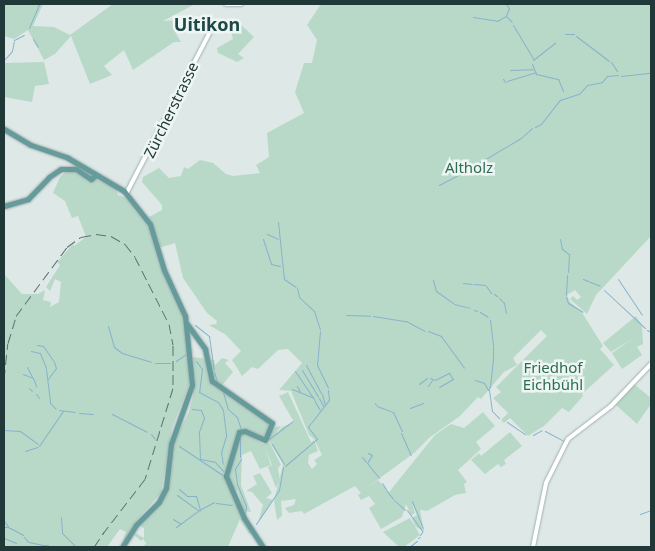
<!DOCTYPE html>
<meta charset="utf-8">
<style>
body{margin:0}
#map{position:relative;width:655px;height:551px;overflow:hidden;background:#dee9e7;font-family:"Noto Sans",sans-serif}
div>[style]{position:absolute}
.green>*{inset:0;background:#b8d9c8}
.stream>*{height:1px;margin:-0.5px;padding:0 0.5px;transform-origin:0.5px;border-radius:0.5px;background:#88b2cc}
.roads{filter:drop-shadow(0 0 1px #a1b0af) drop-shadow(0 0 1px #a1b0af)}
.minor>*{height:4px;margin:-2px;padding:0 2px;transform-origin:2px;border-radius:2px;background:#fff}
.major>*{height:5px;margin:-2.5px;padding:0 2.5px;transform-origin:2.5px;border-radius:2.5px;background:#659c9b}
.rail>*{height:1px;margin-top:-0.5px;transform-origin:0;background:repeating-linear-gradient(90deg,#5a7472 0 10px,transparent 0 15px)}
span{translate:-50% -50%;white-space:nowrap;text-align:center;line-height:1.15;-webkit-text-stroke:5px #eef6f4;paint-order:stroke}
.street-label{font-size:15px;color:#203837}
.park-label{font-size:15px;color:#2d6c53}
.quarter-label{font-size:18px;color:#1e4847;font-weight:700}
.frame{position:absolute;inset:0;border:5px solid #203837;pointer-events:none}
</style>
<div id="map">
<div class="green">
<i style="clip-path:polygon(4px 4px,43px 4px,33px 26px,54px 27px,70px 35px,113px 4px,195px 4px,163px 21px,177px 20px,179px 24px,174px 30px,181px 42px,174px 42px,133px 70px,124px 50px,104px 66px,112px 75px,90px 84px,71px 36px,55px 54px,44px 60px,28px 30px,14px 39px,4px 36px)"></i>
<i style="clip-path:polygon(321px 4px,651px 4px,651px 236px,596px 295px,587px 314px,570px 299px,573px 296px,577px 300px,581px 297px,575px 290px,567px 295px,570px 302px,581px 311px,603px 346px,600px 349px,614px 365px,582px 394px,583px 396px,569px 412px,562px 408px,544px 426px,528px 436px,510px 418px,504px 423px,501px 420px,508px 413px,493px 398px,501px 392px,496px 387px,547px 336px,541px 330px,513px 358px,517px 365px,504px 372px,481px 399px,478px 397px,460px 416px,429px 438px,414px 453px,365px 489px,378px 480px,389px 492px,435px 435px,451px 424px,464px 428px,483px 412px,495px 426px,476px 442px,481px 449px,458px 470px,467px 482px,464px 484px,466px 493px,455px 495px,427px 511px,420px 510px,424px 532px,415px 526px,412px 518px,417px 515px,412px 503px,415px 513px,411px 515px,406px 504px,402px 517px,381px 529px,369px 508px,375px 504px,369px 496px,361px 500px,358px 495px,361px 493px,355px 486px,304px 514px,302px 511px,289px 513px,285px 508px,294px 505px,296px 499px,281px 501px,282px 516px,277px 520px,274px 501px,283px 464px,268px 439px,275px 427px,281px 426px,275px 436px,282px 427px,294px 422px,279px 396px,288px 392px,311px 442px,314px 440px,318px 451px,309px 455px,308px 463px,312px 469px,317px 464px,314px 460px,322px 455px,314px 439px,309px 435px,291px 391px,279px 390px,302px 363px,288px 349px,278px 350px,258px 369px,252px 367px,242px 376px,232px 360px,241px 351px,226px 335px,209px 325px,216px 324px,217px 321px,207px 313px,183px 278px,175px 243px,159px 248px,149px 217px,162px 210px,162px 205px,142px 182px,143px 177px,159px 168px,169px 178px,181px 176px,184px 167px,188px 169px,200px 160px,213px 163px,226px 174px,233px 176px,260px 173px,256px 165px,269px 157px,267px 133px,304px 113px,295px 92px,304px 63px,312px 63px,317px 40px,307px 25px)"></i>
<i style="clip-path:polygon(240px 24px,254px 37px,238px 54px,244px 58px,237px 62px,218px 53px,217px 48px,233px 39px,230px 28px)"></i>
<i style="clip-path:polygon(44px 62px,49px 84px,35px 86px,32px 102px,4px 97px,4px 63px)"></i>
<i style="clip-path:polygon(66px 168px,115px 187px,118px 195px,126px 198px,146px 222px,183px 318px,190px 383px,172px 428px,161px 493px,138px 519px,120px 547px,126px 532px,120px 529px,107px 547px,4px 547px,4px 274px,22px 294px,38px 294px,45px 290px,43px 300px,51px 302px,50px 307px,59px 302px,61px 282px,55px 279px,50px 291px,46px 287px,60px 265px,57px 262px,73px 244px,74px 246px,86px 237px,78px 216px,72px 218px,65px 201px,53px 193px,60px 177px,66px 172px)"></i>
<i style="clip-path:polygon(636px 316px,642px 325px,643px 344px,637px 347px,642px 355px,622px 369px,612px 353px,634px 338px,611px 352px,603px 343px)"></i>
<i style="clip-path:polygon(193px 357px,214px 360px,215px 365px,222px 358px,229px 360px,225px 363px,233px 372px,220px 388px,270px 423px,266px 439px,246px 429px,242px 431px,263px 444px,270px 443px,281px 465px,278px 468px,280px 480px,276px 488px,268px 467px,272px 465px,264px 446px,271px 465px,260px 469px,251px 451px,242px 455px,241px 485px,251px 512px,244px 511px,238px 491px,228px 484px,252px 533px,249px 534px,240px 519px,228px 547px,143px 547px,146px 543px,143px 539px,141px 541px,133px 534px,134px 532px,144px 538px,144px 528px,139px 526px,135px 530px,140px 524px,161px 505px,166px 494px,176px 437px,189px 412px,193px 396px)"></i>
<i style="clip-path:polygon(634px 384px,651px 398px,651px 404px,637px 424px,616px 405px)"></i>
<i style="clip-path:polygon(510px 432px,522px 446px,504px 460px,506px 464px,501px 467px,498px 464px,485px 474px,471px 460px,479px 453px,481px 456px)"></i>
<i style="clip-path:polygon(260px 473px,272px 493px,266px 498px,273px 500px,258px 523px,263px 505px,252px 492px,246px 491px,257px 484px,253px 476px)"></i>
<i style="clip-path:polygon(410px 518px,420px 535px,404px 547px,399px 547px,383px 532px)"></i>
</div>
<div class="stream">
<i style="left:506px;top:4px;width:5px;rotate:53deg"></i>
<i style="left:509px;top:8px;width:9px;rotate:111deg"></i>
<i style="left:506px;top:16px;width:8px;rotate:45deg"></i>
<i style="left:473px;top:17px;width:24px;rotate:9deg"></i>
<i style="left:497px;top:21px;width:10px;rotate:-29deg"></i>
<i style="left:513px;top:25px;width:39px;rotate:59deg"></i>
<i style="left:29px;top:28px;width:26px;rotate:-67deg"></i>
<i style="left:565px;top:34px;width:9px"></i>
<i style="left:576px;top:36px;width:41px;rotate:37.1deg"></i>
<i style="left:33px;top:39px;width:9px;rotate:58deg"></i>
<i style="left:14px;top:40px;width:11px;rotate:-27deg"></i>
<i style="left:4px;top:60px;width:12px;rotate:-48deg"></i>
<i style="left:12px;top:51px;width:10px;rotate:-79deg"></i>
<i style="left:533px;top:60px;width:28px;rotate:-38deg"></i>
<i style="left:611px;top:62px;width:11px;rotate:56deg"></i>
<i style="left:532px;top:64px;width:11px;rotate:68deg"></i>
<i style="left:536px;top:74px;width:23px;rotate:13deg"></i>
<i style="left:558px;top:79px;width:13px;rotate:67deg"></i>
<i style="left:510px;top:70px;width:23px;rotate:-2deg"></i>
<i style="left:621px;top:76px;width:30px;rotate:-6deg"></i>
<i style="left:503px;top:79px;width:4px;rotate:56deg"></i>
<i style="left:507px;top:81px;width:30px;rotate:-17deg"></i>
<i style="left:535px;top:127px;width:7px;rotate:-27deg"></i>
<i style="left:541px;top:124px;width:31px;rotate:-52deg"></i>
<i style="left:560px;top:100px;width:20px;rotate:-18deg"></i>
<i style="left:579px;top:94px;width:12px;rotate:-48deg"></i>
<i style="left:587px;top:85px;width:15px;rotate:-11deg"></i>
<i style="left:602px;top:82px;width:8px;rotate:-50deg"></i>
<i style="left:607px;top:76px;width:11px;rotate:-5deg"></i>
<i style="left:477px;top:164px;width:51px;rotate:-30.6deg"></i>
<i style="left:521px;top:138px;width:15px;rotate:-42deg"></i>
<i style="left:439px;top:185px;width:41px;rotate:-27.8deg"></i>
<i style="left:278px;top:222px;width:57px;rotate:84deg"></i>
<i style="left:284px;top:279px;width:14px;rotate:34deg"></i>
<i style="left:267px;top:234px;width:12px;rotate:24deg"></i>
<i style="left:263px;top:239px;width:26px;rotate:72deg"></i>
<i style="left:271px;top:264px;width:9px;rotate:13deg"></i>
<i style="left:560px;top:239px;width:10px;rotate:79deg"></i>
<i style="left:562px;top:249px;width:9px;rotate:36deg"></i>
<i style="left:569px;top:254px;width:18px;rotate:93deg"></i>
<i style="left:583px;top:279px;width:18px;rotate:22deg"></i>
<i style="left:618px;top:279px;width:43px;rotate:56.3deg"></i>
<i style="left:433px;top:280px;width:11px;rotate:75deg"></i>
<i style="left:436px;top:291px;width:21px;rotate:35deg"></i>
<i style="left:463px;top:283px;width:9px;rotate:6deg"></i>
<i style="left:474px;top:284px;width:11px;rotate:5deg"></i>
<i style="left:486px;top:286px;width:9px;rotate:54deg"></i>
<i style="left:297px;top:288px;width:9px;rotate:77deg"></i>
<i style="left:299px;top:297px;width:21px;rotate:43deg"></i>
<i style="left:314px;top:311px;width:19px;rotate:72deg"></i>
<i style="left:604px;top:290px;width:56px;rotate:42.8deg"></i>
<i style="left:494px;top:294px;width:4px;rotate:34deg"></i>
<i style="left:566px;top:295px;width:20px;rotate:-87deg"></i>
<i style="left:566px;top:297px;width:6px;rotate:72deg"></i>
<i style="left:568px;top:303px;width:17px;rotate:31deg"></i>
<i style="left:499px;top:298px;width:7px;rotate:45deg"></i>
<i style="left:504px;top:303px;width:10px;rotate:79deg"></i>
<i style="left:454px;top:304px;width:16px;rotate:14deg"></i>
<i style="left:474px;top:310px;width:3px;rotate:18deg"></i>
<i style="left:480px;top:312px;width:9px;rotate:32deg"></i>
<i style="left:346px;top:315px;width:24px;rotate:2deg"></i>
<i style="left:373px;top:316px;width:33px;rotate:9deg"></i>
<i style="left:406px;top:321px;width:21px;rotate:28deg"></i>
<i style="left:490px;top:320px;width:26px;rotate:83deg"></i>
<i style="left:195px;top:325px;width:18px;rotate:38deg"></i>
<i style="left:209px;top:336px;width:34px;rotate:82deg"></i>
<i style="left:108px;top:326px;width:22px;rotate:74deg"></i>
<i style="left:114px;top:347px;width:10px;rotate:37deg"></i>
<i style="left:122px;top:353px;width:30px;rotate:17deg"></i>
<i style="left:647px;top:330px;width:4px;rotate:27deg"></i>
<i style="left:320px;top:331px;width:34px;rotate:95deg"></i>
<i style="left:317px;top:365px;width:25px;rotate:64deg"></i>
<i style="left:428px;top:331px;width:14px;rotate:21deg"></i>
<i style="left:441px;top:336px;width:39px;rotate:54deg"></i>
<i style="left:37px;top:345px;width:6px;rotate:9deg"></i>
<i style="left:43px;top:346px;width:19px;rotate:55deg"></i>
<i style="left:54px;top:362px;width:6px;rotate:72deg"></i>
<i style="left:56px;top:368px;width:14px;rotate:126deg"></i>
<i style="left:493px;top:347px;width:9px;rotate:90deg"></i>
<i style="left:31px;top:351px;width:9px;rotate:13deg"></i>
<i style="left:40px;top:353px;width:16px;rotate:68deg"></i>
<i style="left:176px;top:361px;width:12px;rotate:-35deg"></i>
<i style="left:196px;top:361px;width:10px;rotate:53deg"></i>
<i style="left:202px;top:369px;width:23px;rotate:97deg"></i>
<i style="left:199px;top:392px;width:21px;rotate:28deg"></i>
<i style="left:218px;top:402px;width:9px;rotate:58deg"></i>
<i style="left:223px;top:410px;width:26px;rotate:83deg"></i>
<i style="left:226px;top:436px;width:17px;rotate:107deg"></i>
<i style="left:221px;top:452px;width:12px;rotate:81deg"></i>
<i style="left:155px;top:363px;width:15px"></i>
<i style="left:306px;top:365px;width:32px;rotate:62deg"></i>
<i style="left:27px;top:367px;width:11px;rotate:63deg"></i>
<i style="left:46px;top:369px;width:34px;rotate:83deg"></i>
<i style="left:50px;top:403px;width:8px;rotate:45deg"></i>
<i style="left:302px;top:370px;width:31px;rotate:59deg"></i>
<i style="left:295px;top:371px;width:36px;rotate:56deg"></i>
<i style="left:214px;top:372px;width:9px;rotate:72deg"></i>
<i style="left:23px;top:374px;width:11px;rotate:22deg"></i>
<i style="left:33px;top:378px;width:9px;rotate:69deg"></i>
<i style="left:430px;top:378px;width:5px;rotate:22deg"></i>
<i style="left:435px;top:380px;width:16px;rotate:-27deg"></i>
<i style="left:449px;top:373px;width:7px;rotate:56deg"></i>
<i style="left:453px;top:379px;width:16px;rotate:150deg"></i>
<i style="left:475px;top:380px;width:9px;rotate:18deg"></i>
<i style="left:484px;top:383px;width:8px;rotate:60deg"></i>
<i style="left:488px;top:390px;width:4px;rotate:-56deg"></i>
<i style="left:490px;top:387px;width:30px;rotate:-84deg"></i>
<i style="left:419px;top:384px;width:10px;rotate:-37deg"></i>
<i style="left:297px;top:386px;width:7px;rotate:63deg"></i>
<i style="left:428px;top:386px;width:7px;rotate:-56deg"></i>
<i style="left:29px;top:388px;width:4px;rotate:45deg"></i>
<i style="left:292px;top:389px;width:22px;rotate:22deg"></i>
<i style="left:489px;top:390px;width:21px;rotate:82deg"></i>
<i style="left:492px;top:411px;width:10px;rotate:45deg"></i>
<i style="left:223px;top:392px;width:18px;rotate:74deg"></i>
<i style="left:228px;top:409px;width:12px;rotate:42deg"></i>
<i style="left:237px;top:417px;width:13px;rotate:72deg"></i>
<i style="left:36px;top:394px;width:5px;rotate:53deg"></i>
<i style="left:322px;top:394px;width:11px;rotate:75deg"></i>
<i style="left:319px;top:398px;width:9px;rotate:63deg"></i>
<i style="left:315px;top:402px;width:9px;rotate:58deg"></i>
<i style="left:375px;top:403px;width:2px;rotate:63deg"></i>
<i style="left:377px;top:406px;width:17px;rotate:21deg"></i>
<i style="left:393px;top:412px;width:21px;rotate:65deg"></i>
<i style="left:410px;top:408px;width:14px;rotate:-21deg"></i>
<i style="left:192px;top:409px;width:9px;rotate:6deg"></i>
<i style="left:201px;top:410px;width:9px;rotate:69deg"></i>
<i style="left:204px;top:418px;width:15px;rotate:110deg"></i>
<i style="left:199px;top:432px;width:27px;rotate:88deg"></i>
<i style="left:200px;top:459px;width:15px;rotate:11deg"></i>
<i style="left:215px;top:462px;width:12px;rotate:48deg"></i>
<i style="left:59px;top:410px;width:16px;rotate:7deg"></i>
<i style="left:79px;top:413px;width:14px;rotate:4deg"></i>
<i style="left:112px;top:414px;width:39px;rotate:27deg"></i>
<i style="left:507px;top:422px;width:22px;rotate:34deg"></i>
<i style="left:311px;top:423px;width:29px;rotate:-52deg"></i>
<i style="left:329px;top:400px;width:10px;rotate:-96deg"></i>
<i style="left:4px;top:430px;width:16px;rotate:4deg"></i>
<i style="left:20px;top:431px;width:22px;rotate:36deg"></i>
<i style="left:545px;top:431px;width:21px;rotate:28deg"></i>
<i style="left:401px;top:433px;width:24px;rotate:66deg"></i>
<i style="left:151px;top:434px;width:6px;rotate:51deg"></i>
<i style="left:533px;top:435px;width:10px;rotate:-29deg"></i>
<i style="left:240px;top:438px;width:19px;rotate:90deg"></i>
<i style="left:269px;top:439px;width:30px;rotate:-37deg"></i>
<i style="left:272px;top:444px;width:23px;rotate:59deg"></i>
<i style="left:39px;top:446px;width:42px;rotate:-55.6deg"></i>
<i style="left:179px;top:446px;width:54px;rotate:33.7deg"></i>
<i style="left:25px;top:451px;width:13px;rotate:-18deg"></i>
<i style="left:368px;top:453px;width:4px;rotate:27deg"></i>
<i style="left:372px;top:455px;width:9px;rotate:122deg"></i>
<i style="left:367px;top:463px;width:19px;rotate:51deg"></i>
<i style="left:362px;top:457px;width:6px;rotate:51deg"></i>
<i style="left:241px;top:459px;width:12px;rotate:121deg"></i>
<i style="left:235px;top:469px;width:15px;rotate:82deg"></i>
<i style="left:237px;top:484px;width:24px;rotate:68deg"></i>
<i style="left:246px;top:506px;width:8px;rotate:97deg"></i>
<i style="left:285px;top:466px;width:42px;rotate:-40.2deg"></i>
<i style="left:317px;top:439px;width:15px;rotate:-127deg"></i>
<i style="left:308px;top:427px;width:4px;rotate:-56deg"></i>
<i style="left:382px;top:483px;width:7px;rotate:56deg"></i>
<i style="left:179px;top:489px;width:11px;rotate:41deg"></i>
<i style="left:187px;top:496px;width:9px"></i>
<i style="left:196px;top:496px;width:15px;rotate:74deg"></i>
<i style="left:386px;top:490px;width:11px;rotate:52deg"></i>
<i style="left:177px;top:495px;width:26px;rotate:36deg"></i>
<i style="left:394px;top:500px;width:15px;rotate:42deg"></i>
<i style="left:412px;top:501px;width:29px;rotate:68deg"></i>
<i style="left:216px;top:503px;width:16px;rotate:7deg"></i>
<i style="left:201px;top:509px;width:15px;rotate:-28deg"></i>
<i style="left:407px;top:510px;width:26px;rotate:54deg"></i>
<i style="left:640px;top:514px;width:12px;rotate:-20deg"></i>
<i style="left:61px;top:517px;width:16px;rotate:86deg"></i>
<i style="left:62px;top:533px;width:18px;rotate:45deg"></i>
<i style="left:173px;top:519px;width:9px;rotate:32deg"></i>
<i style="left:4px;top:521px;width:9px;rotate:54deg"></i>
<i style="left:256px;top:524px;width:41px;rotate:-55.9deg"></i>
<i style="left:279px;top:490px;width:23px;rotate:-80deg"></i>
<i style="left:4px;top:527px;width:4px"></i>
<i style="left:176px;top:527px;width:29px;rotate:-36deg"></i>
<i style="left:10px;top:528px;width:15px;rotate:28deg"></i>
<i style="left:420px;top:535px;width:4px;rotate:-56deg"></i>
<i style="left:24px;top:537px;width:6px;rotate:51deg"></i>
<i style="left:4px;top:538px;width:13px;rotate:23deg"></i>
<i style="left:418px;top:538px;width:2px;rotate:-27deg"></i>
<i style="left:29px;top:542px;width:25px;rotate:12deg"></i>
<i style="left:20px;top:546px;width:2px;rotate:27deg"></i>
<i style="left:37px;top:547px;width:11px;rotate:-10deg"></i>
<i style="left:409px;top:547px;width:10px;rotate:-37deg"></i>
</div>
<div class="roads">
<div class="minor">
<i style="left:226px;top:4px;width:15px"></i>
<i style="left:126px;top:194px;width:191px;rotate:-62.6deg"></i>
<i style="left:533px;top:547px;width:65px;rotate:-78.5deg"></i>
<i style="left:546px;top:483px;width:49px;rotate:-63.4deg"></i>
<i style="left:568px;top:439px;width:54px;rotate:-37.5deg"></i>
<i style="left:611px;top:406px;width:58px;rotate:-46.4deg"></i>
</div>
<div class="major">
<i style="left:4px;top:129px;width:31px;rotate:31deg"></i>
<i style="left:31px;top:145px;width:39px;rotate:19deg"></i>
<i style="left:68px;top:158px;width:65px;rotate:30.5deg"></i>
<i style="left:124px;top:191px;width:42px;rotate:51.8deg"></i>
<i style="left:150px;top:224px;width:48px;rotate:73.1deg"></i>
<i style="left:164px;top:270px;width:51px;rotate:65.5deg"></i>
<i style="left:185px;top:316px;width:69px;rotate:84.2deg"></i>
<i style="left:192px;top:385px;width:63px;rotate:109.6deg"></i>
<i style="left:171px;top:444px;width:44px;rotate:96.5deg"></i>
<i style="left:166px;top:488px;width:16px;rotate:117deg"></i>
<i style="left:159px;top:502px;width:33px;rotate:135deg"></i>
<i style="left:136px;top:525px;width:26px;rotate:122deg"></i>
<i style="left:4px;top:206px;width:25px;rotate:-16deg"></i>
<i style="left:28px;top:199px;width:30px;rotate:-46deg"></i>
<i style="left:49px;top:177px;width:14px;rotate:-34deg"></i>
<i style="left:61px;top:169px;width:15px"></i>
<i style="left:76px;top:169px;width:18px;rotate:34deg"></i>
<i style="left:91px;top:179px;width:6px;rotate:-39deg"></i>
<i style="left:187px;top:324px;width:31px;rotate:54deg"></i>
<i style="left:205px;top:349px;width:33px;rotate:78deg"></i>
<i style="left:212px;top:381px;width:73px;rotate:35deg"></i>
<i style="left:272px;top:423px;width:18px;rotate:112deg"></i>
<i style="left:265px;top:440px;width:22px;rotate:-156deg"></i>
<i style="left:245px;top:431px;width:6px;rotate:171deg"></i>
<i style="left:239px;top:432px;width:46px;rotate:106.5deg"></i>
<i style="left:226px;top:476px;width:46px;rotate:66.8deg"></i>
<i style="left:244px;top:518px;width:35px;rotate:57deg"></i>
</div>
</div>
<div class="rail">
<i style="left:4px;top:379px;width:36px;rotate:-84deg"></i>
<i style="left:8px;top:343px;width:28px;rotate:-73deg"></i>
<i style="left:16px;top:316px;width:86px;rotate:-53.5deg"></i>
<i style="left:67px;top:247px;width:17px;rotate:-36deg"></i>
<i style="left:81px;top:237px;width:15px;rotate:-11deg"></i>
<i style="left:96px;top:234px;width:15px;rotate:8deg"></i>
<i style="left:111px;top:236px;width:16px;rotate:30deg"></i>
<i style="left:125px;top:244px;width:16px;rotate:52deg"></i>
<i style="left:135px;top:257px;width:75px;rotate:63.1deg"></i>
<i style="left:169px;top:324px;width:21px;rotate:79deg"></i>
<i style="left:173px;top:345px;width:43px;rotate:90deg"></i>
<i style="left:173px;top:388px;width:95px;rotate:107.1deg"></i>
<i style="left:145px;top:479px;width:72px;rotate:127.7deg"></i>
<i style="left:94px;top:547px;width:18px;rotate:-56deg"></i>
</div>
<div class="street-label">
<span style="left:171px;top:110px;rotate:-64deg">Zürcherstrasse</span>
</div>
<div class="park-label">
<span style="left:469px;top:168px">Altholz</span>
<span style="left:553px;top:376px">Friedhof<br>Eichbühl</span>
</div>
<div class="quarter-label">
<span style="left:207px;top:24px">Uitikon</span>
</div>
<div class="frame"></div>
</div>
